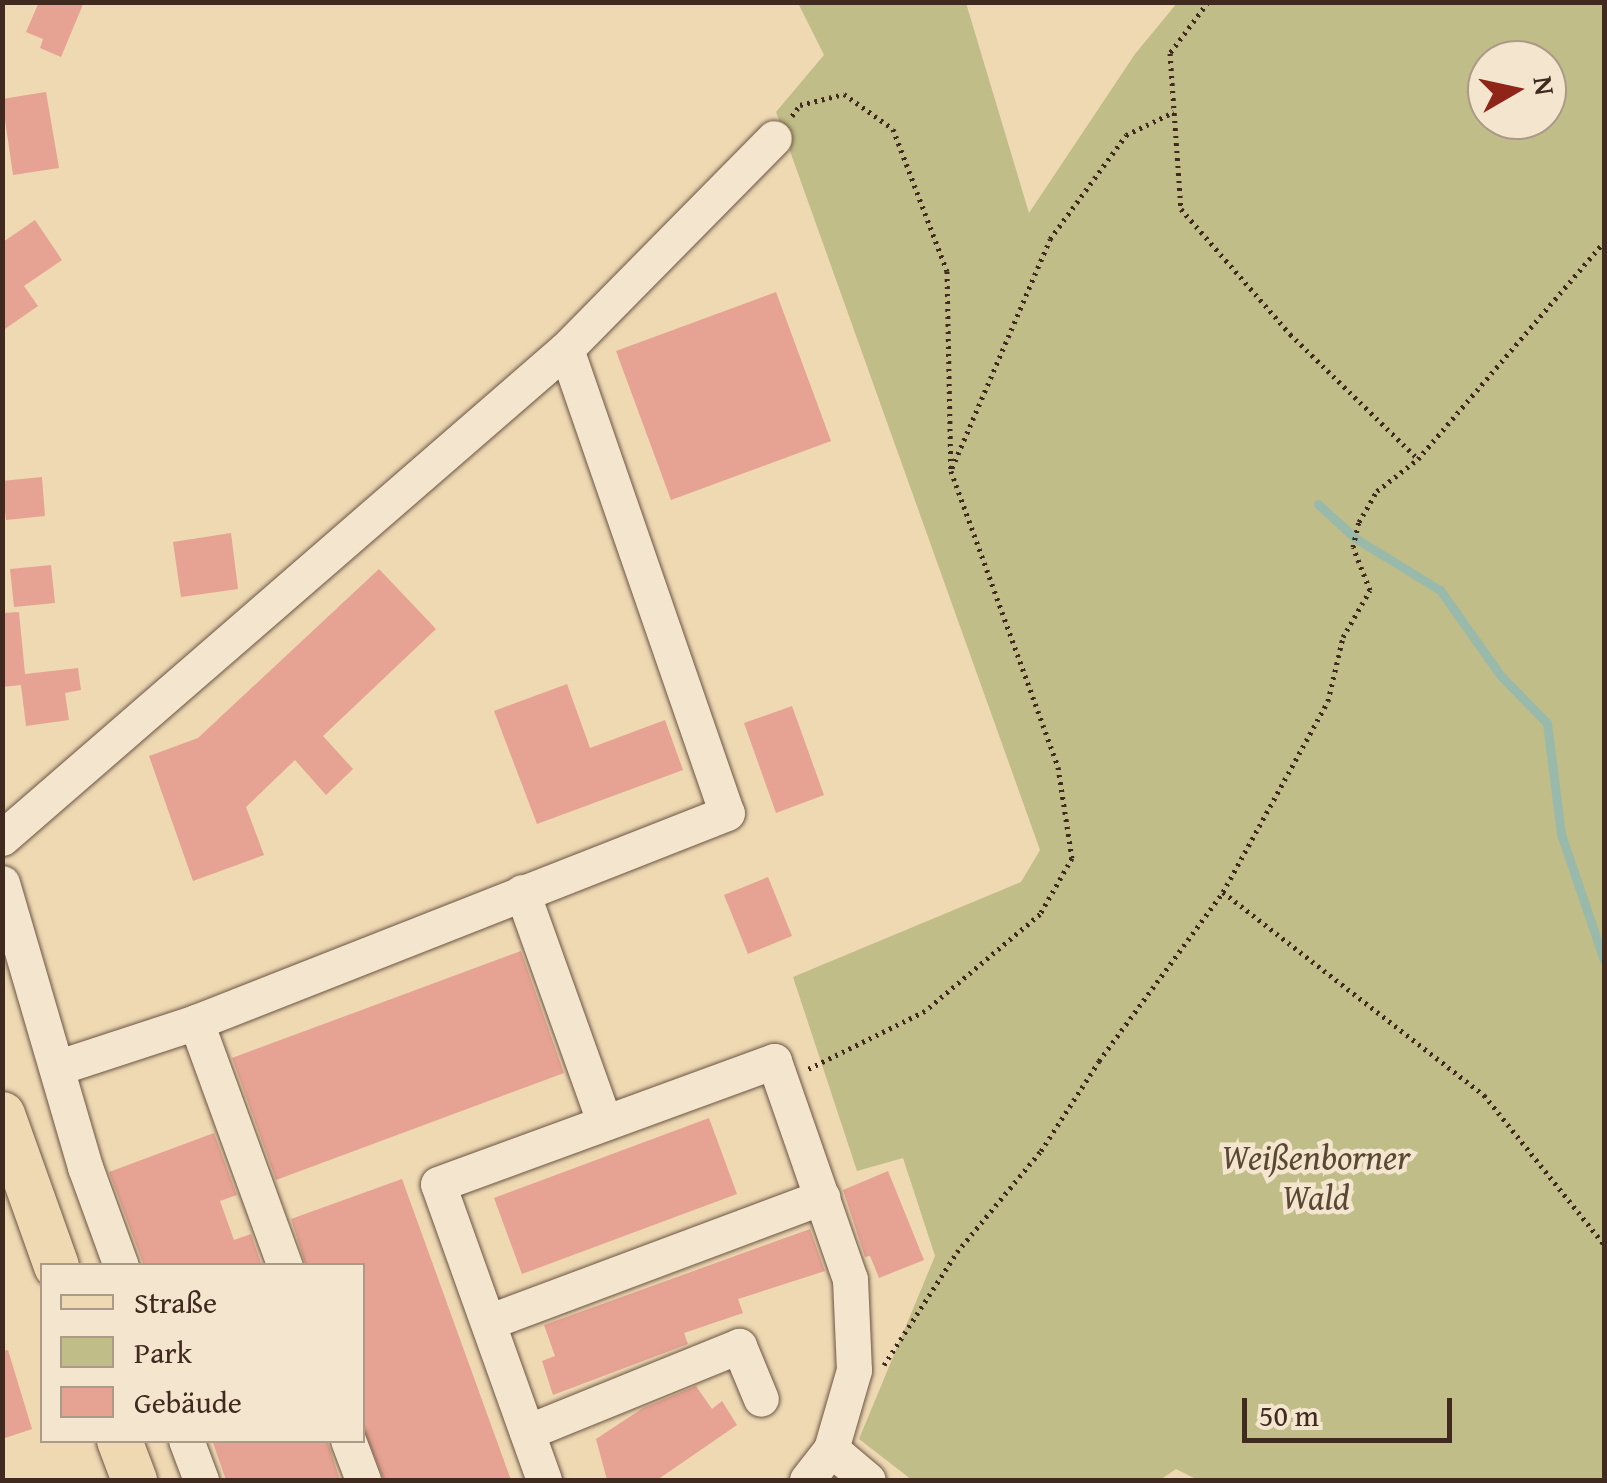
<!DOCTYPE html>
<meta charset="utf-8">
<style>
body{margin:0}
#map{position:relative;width:1607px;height:1483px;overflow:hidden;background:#eed9b3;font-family:"Gentium Book Plus",serif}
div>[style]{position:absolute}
.green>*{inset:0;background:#c0bd88}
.stream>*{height:9px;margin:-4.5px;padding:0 4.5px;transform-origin:4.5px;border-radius:4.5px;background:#99baab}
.building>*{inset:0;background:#e6a292}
.path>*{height:5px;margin-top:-2.5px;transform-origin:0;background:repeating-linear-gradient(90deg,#40291f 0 2.5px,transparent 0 7.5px)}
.roads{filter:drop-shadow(0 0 2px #6c5544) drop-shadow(0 0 2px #6c5544)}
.minor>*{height:35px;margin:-17.5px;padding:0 17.5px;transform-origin:17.5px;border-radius:17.5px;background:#f4e6ce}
.major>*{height:45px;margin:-22.5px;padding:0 22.5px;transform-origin:22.5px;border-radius:22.5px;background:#eed9b3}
span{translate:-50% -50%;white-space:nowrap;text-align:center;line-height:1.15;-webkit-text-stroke:9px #f4e6ce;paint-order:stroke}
.park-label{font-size:35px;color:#5a4734;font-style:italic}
.frame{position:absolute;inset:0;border:5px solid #40291f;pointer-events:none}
.legend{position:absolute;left:40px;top:1263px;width:325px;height:180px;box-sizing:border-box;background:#f4e6ce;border:2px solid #ac9a88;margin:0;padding:12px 18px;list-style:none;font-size:30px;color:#40291f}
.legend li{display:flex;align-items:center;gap:20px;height:50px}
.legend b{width:50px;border:2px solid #ac9a88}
.north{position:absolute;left:1467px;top:40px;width:100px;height:100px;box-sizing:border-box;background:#f4e6ce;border:2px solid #ac9a88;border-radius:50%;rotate:81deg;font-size:28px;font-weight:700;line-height:40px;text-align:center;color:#40291f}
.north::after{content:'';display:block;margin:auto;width:35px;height:45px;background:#8f2418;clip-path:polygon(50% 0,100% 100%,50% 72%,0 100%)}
.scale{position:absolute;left:1242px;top:1398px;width:210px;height:45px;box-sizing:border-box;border:5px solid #40291f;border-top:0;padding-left:12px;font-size:30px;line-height:35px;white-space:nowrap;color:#40291f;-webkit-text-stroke:8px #f4e6ce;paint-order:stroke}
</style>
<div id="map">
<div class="green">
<i style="clip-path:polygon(evenodd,798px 3px,966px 3px,1029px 213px,1135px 54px,1177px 3px,1604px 3px,1604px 1480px,1198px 1480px,1176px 1469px,1160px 1480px,912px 1480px,859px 1439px,935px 1256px,903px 1158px,857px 1171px,793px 977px,1021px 882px,1040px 850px,776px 112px,824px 55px,798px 3px,1487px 60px,1547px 60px,1547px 120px,1487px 120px,1487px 60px)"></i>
</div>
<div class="stream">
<i style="left:1318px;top:504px;width:50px;rotate:42.6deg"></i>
<i style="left:1355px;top:538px;width:100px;rotate:31.5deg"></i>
<i style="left:1440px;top:590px;width:105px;rotate:54.7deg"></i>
<i style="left:1501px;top:676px;width:66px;rotate:45.6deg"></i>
<i style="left:1547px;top:723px;width:112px;rotate:82.8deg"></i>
<i style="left:1561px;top:834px;width:133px;rotate:71.2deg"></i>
</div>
<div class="building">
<i style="clip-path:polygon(39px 2px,84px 2px,61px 57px,40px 48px,43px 39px,26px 32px)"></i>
<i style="clip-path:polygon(46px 92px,59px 168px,13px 175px,2px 99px)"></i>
<i style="clip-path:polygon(35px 220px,62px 260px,24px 286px,38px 306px,2px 331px,3px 242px)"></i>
<i style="clip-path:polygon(776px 292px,831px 441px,671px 500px,616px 351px)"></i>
<i style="clip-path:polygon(42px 477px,45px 516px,6px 520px,2px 481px)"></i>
<i style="clip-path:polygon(231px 533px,238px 589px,181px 597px,173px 542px)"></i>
<i style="clip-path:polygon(51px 565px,55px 603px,14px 607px,10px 569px)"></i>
<i style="clip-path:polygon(379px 569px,436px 629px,323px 736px,353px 769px,326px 795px,295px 760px,246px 807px,264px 855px,193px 881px,149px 756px,198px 738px)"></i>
<i style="clip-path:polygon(19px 612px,25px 674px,78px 668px,81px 690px,65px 693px,69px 720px,26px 726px,21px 685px,2px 687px,2px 613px)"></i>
<i style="clip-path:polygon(567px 684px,590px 748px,665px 720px,683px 770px,537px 824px,494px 711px)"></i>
<i style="clip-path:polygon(792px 706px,824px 795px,776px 813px,744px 723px)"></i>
<i style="clip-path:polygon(768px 877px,792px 936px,748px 954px,724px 895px)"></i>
<i style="clip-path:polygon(521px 951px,564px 1073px,276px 1180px,232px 1058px)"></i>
<i style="clip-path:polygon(709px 1118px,737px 1194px,522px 1274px,494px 1198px)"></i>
<i style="clip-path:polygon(214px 1133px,237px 1195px,220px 1201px,234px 1240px,251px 1234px,262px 1266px,144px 1266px,109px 1172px)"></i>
<i style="clip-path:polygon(888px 1171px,924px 1260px,879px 1278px,870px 1256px,865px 1257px,843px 1190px)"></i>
<i style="clip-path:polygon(402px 1179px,511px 1480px,384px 1480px,362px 1425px,362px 1266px,306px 1266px,291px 1219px)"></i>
<i style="clip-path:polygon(810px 1229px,825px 1271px,738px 1299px,743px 1313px,684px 1333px,688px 1344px,553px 1395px,542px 1361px,555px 1356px,544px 1325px)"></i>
<i style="clip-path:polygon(8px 1350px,32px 1429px,2px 1439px,2px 1351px)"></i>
<i style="clip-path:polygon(696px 1386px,712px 1409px,722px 1401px,737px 1425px,657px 1480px,607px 1480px,596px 1439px,643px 1408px)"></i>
<i style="clip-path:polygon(212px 1440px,327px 1440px,340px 1480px,226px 1480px)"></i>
</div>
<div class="path">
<i style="left:1208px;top:2px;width:64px;rotate:126.7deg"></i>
<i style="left:1170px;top:53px;width:156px;rotate:86deg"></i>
<i style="left:1181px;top:209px;width:166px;rotate:48.9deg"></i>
<i style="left:1290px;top:334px;width:179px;rotate:44.3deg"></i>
<i style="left:792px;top:116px;width:14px;rotate:-54deg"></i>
<i style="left:800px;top:105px;width:45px;rotate:-14deg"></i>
<i style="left:844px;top:94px;width:60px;rotate:35.5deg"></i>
<i style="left:893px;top:129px;width:152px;rotate:69.2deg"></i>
<i style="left:947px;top:271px;width:200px;rotate:88.9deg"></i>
<i style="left:951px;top:471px;width:315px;rotate:70.1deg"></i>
<i style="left:1058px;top:767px;width:92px;rotate:81.3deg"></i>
<i style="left:1072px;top:858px;width:64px;rotate:119.7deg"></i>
<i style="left:1040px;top:914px;width:150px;rotate:139.9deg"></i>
<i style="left:925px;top:1011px;width:131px;rotate:153.6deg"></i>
<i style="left:952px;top:468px;width:249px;rotate:-66.8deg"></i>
<i style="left:1050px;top:239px;width:129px;rotate:-53.8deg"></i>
<i style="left:1126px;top:135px;width:53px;rotate:-25.6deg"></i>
<i style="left:1223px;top:892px;width:331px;rotate:37.9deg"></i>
<i style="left:1484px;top:1095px;width:191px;rotate:51.2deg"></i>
<i style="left:884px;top:1365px;width:135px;rotate:-57.1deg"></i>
<i style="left:957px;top:1252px;width:131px;rotate:-50.3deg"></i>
<i style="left:1041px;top:1151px;width:107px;rotate:-57.2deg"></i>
<i style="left:1099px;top:1061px;width:210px;rotate:-53.7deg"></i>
<i style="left:1223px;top:892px;width:218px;rotate:-61.2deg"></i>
<i style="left:1328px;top:701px;width:66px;rotate:-76.8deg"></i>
<i style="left:1343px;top:637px;width:54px;rotate:-60.1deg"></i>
<i style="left:1370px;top:590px;width:46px;rotate:-111.6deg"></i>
<i style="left:1353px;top:547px;width:26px;rotate:-77deg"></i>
<i style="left:1359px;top:522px;width:36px;rotate:-60deg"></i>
<i style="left:1377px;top:491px;width:52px;rotate:-38deg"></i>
<i style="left:1418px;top:459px;width:286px;rotate:-49.4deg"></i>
</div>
<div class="roads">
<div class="minor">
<i style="left:566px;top:349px;width:296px;rotate:-45.4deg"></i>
<i style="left:2px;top:838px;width:746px;rotate:-40.93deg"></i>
<i style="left:566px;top:349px;width:491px;rotate:70.9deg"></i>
<i style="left:727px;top:813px;width:571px;rotate:158.52deg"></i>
<i style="left:196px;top:1022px;width:144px;rotate:161.8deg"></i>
<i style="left:2px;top:883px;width:296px;rotate:73.7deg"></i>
<i style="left:85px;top:1167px;width:105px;rotate:70deg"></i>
<i style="left:522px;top:892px;width:243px;rotate:70.3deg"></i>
<i style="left:196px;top:1022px;width:260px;rotate:70deg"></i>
<i style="left:488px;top:1322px;width:357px;rotate:-20.5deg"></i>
<i style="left:527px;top:1432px;width:229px;rotate:-22.1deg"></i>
<i style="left:739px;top:1346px;width:57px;rotate:67.5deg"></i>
<i style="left:186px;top:1440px;width:43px;rotate:69.4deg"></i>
<i style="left:348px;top:1440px;width:43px;rotate:69.4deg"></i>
<i style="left:831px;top:1449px;width:48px;rotate:40deg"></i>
<i style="left:544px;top:1480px;width:314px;rotate:-109.7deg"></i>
<i style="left:438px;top:1184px;width:358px;rotate:-20.1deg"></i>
<i style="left:774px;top:1061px;width:231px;rotate:70.8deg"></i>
<i style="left:850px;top:1279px;width:91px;rotate:87.5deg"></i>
<i style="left:854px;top:1370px;width:82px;rotate:106.2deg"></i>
<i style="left:831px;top:1449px;width:39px;rotate:128deg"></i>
</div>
<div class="major">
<i style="left:2px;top:1114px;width:161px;rotate:70.4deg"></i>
<i style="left:119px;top:1440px;width:43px;rotate:69.4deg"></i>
</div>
</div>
<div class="park-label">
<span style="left:1316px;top:1177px">Weißenborner<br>Wald</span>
</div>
<div class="frame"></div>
<ul class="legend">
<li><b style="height:12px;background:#eed9b3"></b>Straße</li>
<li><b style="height:28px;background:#c0bd88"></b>Park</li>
<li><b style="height:28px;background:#e6a292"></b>Gebäude</li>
</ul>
<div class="north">N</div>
<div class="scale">50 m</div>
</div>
